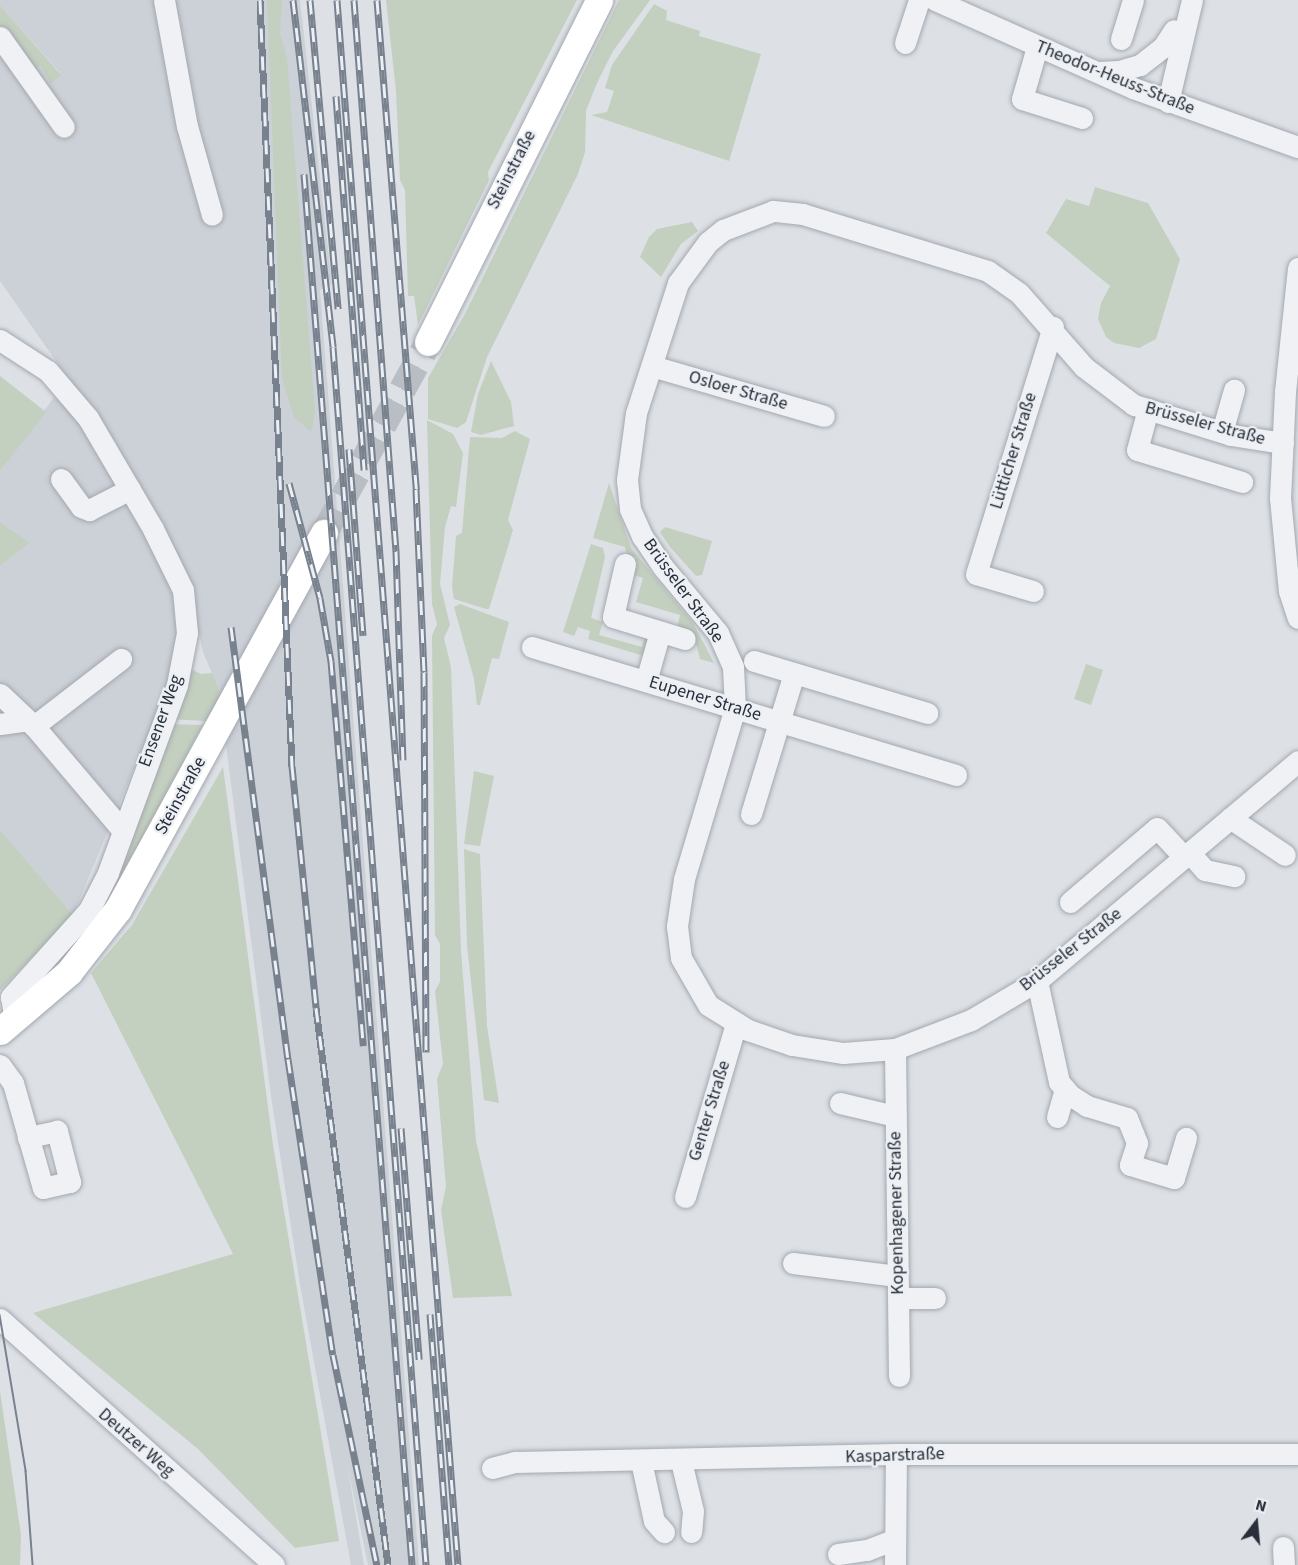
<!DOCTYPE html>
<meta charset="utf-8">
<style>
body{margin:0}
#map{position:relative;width:1298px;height:1565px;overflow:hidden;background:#dde1e6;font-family:"Source Sans 3",sans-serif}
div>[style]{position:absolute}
.built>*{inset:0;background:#ccd0d7}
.green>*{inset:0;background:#c3cfbf}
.major-tunnel>*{height:27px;margin-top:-13.5px;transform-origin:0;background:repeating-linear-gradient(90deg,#b9bdc4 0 27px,transparent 0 41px)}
.roads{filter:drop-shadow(0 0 2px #a3a8af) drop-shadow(0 0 2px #a3a8af)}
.minor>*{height:21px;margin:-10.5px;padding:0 10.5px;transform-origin:10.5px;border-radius:10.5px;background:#f0f1f4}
.major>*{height:27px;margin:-13.5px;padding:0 13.5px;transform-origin:13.5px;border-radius:13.5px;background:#fff}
.tram>*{height:1.5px;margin:-0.75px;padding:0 0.75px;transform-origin:0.75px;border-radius:0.75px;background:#78818e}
.rail>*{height:7px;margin-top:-3.5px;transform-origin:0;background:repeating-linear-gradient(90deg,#ecf0f4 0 14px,#78818e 0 28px);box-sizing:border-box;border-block:2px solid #78818e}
span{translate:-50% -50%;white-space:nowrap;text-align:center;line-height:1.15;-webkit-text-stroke:4.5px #ecf0f4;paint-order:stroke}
.street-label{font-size:18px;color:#282f3b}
.north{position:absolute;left:1226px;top:1493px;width:60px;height:60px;-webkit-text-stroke:4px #ecf0f4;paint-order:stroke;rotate:16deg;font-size:16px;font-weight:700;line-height:24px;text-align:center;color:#282f3b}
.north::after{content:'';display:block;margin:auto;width:21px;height:27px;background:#282f3b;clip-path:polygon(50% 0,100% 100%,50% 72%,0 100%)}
</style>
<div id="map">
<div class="built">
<i style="clip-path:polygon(0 0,300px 0,332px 284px,320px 290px,419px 1565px,368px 1565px,347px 1463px,364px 1565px,351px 1565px,300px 1285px,271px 1096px,219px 690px,203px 652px,189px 589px,126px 461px,0 281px,0 32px,29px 72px,41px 66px,61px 74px,0 5px)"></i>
<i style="clip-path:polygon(54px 397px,84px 425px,178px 590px,182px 627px,174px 672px,73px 915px,0 830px,0 566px,30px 543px,0 522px,0 471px)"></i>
</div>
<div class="green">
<i style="clip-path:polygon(267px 0,282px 0,280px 33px,287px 59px,315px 412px,311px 432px,294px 417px,282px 378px)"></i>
<i style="clip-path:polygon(386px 0,577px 0,488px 172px,489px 180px,418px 325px,414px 296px,408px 296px,405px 190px,400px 180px,396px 91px)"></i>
<i style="clip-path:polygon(619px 0,650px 0,613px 51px,597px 83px,586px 111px,585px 152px,578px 174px,487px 357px,466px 422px,457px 428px,428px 419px,428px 378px,465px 314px)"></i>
<i style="clip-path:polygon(654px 4px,667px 11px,666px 20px,700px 31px,699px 36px,761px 54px,729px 161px,591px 115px,607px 112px,614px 91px,605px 88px,612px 65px)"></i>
<i style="clip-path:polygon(0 5px,61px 75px,51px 84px,41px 66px,29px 73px,0 32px)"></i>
<i style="clip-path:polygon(1095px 187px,1148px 203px,1180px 259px,1156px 339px,1139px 348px,1114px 343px,1106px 337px,1098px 319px,1101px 303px,1110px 286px,1046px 233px,1066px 199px,1089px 206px)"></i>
<i style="clip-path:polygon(692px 222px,698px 231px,681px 244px,661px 277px,640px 257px,649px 237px,657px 229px)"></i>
<i style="clip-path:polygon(491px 361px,511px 402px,514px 426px,481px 435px,471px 432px,478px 394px)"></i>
<i style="clip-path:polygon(0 376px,46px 412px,0 471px)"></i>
<i style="clip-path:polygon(427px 420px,453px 434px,463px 453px,456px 507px,451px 506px,445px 527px,440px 584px,450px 625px,444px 638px,451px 667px,461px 951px,476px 1141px,512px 1296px,453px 1298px,441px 1210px,446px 1187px,437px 1079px,443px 1064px,435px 991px,440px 982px,440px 944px,435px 935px,432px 636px,437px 624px,432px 604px)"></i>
<i style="clip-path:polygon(515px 431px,530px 439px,508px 520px,513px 530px,489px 609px,486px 609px,454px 599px,452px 587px,456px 536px,462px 533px,470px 437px,502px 438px)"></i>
<i style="clip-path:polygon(609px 483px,631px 548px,693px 623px,714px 663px,700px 659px,693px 633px,677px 628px,680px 615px,636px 602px,643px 578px,631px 574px,636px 557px,627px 556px,625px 547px,593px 538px)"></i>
<i style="clip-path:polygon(0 522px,30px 543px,0 566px)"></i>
<i style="clip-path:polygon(665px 527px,712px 541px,702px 575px,696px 576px,670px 547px,660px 532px)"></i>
<i style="clip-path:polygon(591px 544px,603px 548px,605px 557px,591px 618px,603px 622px,599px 635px,642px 647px,646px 634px,648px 641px,644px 656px,588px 639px,590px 631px,578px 627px,574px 636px,563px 632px)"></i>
<i style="clip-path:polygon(460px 604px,509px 622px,499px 659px,492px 658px,480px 705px,477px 705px,474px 679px,454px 607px)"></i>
<i style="clip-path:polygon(1086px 664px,1103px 670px,1091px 705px,1074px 699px)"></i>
<i style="clip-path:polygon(189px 668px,201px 674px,212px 673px,219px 690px,220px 699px,206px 721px,168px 719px)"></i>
<i style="clip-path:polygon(166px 724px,203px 725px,111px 899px,66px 956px,48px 972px,43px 969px,70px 941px)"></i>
<i style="clip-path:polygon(223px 767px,273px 1145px,339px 1541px,295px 1548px,198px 1449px,33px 1313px,233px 1254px,91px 973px,132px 925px)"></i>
<i style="clip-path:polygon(474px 771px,494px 776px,480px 846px,464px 844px)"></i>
<i style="clip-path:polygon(0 830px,73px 915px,0 990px)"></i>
<i style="clip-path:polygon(464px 849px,480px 854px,487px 1026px,499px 1103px,484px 1100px,467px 945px)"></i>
<i style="clip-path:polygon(0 1391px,21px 1535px,20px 1565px,0 1565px)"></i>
</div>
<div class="major-tunnel">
<i style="left:324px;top:533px;width:217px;rotate:-61.4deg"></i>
</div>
<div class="roads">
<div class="minor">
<i style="left:164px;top:0;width:128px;rotate:79.7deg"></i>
<i style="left:187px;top:126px;width:92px;rotate:74.3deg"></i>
<i style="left:935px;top:0;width:217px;rotate:24deg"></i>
<i style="left:1133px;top:88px;width:175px;rotate:19.7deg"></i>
<i style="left:0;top:37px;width:110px;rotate:54.6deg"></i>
<i style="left:1121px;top:39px;width:41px;rotate:-72.9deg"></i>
<i style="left:905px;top:43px;width:45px;rotate:-72deg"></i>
<i style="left:1037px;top:47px;width:54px;rotate:106.1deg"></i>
<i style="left:1022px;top:99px;width:63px;rotate:17.6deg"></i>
<i style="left:1098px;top:72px;width:21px;rotate:-3deg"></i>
<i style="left:1119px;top:71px;width:22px;rotate:-16deg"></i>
<i style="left:1140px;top:65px;width:29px;rotate:-38deg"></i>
<i style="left:1163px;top:47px;width:20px;rotate:-57deg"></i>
<i style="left:1168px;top:102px;width:105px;rotate:-76.8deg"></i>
<i style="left:1298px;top:268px;width:125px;rotate:96deg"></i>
<i style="left:1285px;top:392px;width:106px;rotate:92.7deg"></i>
<i style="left:1280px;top:498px;width:93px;rotate:84.5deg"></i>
<i style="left:1289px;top:591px;width:28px;rotate:72deg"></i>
<i style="left:0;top:340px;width:57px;rotate:32.9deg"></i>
<i style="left:48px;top:371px;width:62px;rotate:49.6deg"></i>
<i style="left:88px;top:418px;width:129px;rotate:59.6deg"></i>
<i style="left:153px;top:529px;width:68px;rotate:63.8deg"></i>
<i style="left:183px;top:590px;width:43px;rotate:84.7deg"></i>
<i style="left:187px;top:633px;width:53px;rotate:100.9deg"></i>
<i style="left:177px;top:685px;width:200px;rotate:110.2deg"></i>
<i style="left:108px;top:873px;width:42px;rotate:117.2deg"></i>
<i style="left:89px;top:910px;width:117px;rotate:131.9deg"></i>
<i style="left:11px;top:997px;width:22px;rotate:80deg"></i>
<i style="left:652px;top:366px;width:179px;rotate:16.2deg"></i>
<i style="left:1148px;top:409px;width:42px;rotate:105deg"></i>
<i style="left:1137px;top:450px;width:110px;rotate:16.9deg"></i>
<i style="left:1222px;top:432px;width:44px;rotate:-74.1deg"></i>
<i style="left:1283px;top:443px;width:53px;rotate:-171.3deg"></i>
<i style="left:1231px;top:435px;width:102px;rotate:-162.8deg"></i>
<i style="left:1134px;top:405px;width:63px;rotate:-142.8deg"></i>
<i style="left:1084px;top:367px;width:98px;rotate:-131.3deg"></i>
<i style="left:1019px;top:293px;width:38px;rotate:-145deg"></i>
<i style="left:988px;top:271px;width:194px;rotate:-162.9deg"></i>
<i style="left:803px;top:214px;width:30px;rotate:-174deg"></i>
<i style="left:773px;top:211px;width:53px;rotate:159.2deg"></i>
<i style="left:723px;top:230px;width:19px;rotate:141deg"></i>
<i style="left:708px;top:242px;width:51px;rotate:126.2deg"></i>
<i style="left:678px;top:283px;width:137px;rotate:107.9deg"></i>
<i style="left:636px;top:413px;width:68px;rotate:97.7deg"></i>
<i style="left:627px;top:480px;width:29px;rotate:84deg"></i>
<i style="left:630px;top:509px;width:30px;rotate:66deg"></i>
<i style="left:642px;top:536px;width:37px;rotate:56deg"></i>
<i style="left:663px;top:567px;width:86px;rotate:50.2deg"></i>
<i style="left:718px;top:633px;width:37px;rotate:66deg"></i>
<i style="left:733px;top:667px;width:41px;rotate:87.2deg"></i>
<i style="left:735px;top:708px;width:178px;rotate:106.6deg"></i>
<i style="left:684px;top:879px;width:48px;rotate:98.5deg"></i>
<i style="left:677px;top:926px;width:32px;rotate:83deg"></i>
<i style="left:681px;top:958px;width:54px;rotate:60.1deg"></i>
<i style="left:708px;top:1005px;width:47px;rotate:32deg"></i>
<i style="left:748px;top:1030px;width:46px;rotate:18.8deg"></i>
<i style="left:792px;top:1045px;width:52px;rotate:8.9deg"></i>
<i style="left:843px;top:1053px;width:52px;rotate:-4.4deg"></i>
<i style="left:895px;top:1049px;width:81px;rotate:-20.9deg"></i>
<i style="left:971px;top:1020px;width:77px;rotate:-30.6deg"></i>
<i style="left:1037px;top:981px;width:341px;rotate:-40.1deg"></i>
<i style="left:61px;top:479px;width:34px;rotate:54deg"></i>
<i style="left:81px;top:507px;width:9px;rotate:21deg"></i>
<i style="left:89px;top:510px;width:46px;rotate:-27.1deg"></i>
<i style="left:625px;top:564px;width:54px;rotate:102.8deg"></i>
<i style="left:613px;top:617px;width:75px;rotate:17deg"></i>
<i style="left:1033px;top:591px;width:59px;rotate:-163.4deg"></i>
<i style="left:976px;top:574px;width:259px;rotate:-72.7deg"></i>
<i style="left:532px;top:647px;width:443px;rotate:16.8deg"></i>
<i style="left:754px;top:661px;width:181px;rotate:16.7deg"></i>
<i style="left:646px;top:681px;width:51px;rotate:-74.1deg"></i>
<i style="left:0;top:694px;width:47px;rotate:43.3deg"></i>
<i style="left:34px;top:726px;width:138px;rotate:49.7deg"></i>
<i style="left:0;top:724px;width:27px;rotate:-8deg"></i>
<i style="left:34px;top:726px;width:110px;rotate:-37.6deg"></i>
<i style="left:751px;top:814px;width:147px;rotate:-73deg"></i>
<i style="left:1230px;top:818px;width:66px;rotate:33.9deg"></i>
<i style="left:1190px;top:853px;width:23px;rotate:49deg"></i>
<i style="left:1205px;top:870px;width:30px;rotate:12deg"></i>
<i style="left:1070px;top:902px;width:114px;rotate:-40.4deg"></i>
<i style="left:1157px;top:828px;width:40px;rotate:47deg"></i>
<i style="left:1037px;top:981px;width:103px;rotate:77.7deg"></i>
<i style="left:1059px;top:1082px;width:17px;rotate:50deg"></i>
<i style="left:1070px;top:1095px;width:20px;rotate:33deg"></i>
<i style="left:1087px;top:1106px;width:42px;rotate:16.7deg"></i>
<i style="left:1127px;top:1118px;width:27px;rotate:68deg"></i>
<i style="left:1137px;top:1143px;width:23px;rotate:108deg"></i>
<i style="left:1130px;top:1165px;width:46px;rotate:16.5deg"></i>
<i style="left:1174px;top:1178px;width:42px;rotate:-73.3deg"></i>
<i style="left:895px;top:1049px;width:327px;rotate:89.3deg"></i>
<i style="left:0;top:1065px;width:22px;rotate:54deg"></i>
<i style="left:13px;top:1083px;width:109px;rotate:74.1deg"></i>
<i style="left:43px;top:1188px;width:28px;rotate:-13deg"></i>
<i style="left:70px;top:1182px;width:53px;rotate:-104.3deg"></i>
<i style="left:57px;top:1131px;width:30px;rotate:168deg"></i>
<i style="left:840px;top:1103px;width:57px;rotate:13.3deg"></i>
<i style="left:1057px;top:1117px;width:29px;rotate:-74deg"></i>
<i style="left:685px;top:1197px;width:180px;rotate:-73.6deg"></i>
<i style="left:793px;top:1263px;width:105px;rotate:7.1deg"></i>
<i style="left:899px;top:1298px;width:36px"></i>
<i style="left:0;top:1319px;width:368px;rotate:41.9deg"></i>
<i style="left:641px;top:1461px;width:61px;rotate:77.8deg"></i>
<i style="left:654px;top:1521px;width:15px;rotate:48deg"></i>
<i style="left:681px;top:1461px;width:51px;rotate:76.5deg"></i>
<i style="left:693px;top:1511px;width:21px;rotate:95deg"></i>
<i style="left:492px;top:1468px;width:24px;rotate:-15deg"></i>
<i style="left:515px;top:1462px;width:381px;rotate:-1.2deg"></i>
<i style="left:896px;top:1454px;width:402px"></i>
<i style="left:1283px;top:1547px;width:18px;rotate:87deg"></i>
<i style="left:838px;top:1554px;width:29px;rotate:-8deg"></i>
<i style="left:867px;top:1550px;width:30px;rotate:-21deg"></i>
<i style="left:895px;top:1565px;width:111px;rotate:-89.5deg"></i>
</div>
<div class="major">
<i style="left:428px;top:342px;width:382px;rotate:-63.4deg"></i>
<i style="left:0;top:1031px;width:91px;rotate:-40.5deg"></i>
<i style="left:69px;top:972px;width:80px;rotate:-52.1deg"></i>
<i style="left:118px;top:909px;width:429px;rotate:-61.3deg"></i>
</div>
</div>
<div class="tram">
<i style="left:0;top:1315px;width:158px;rotate:80.5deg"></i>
<i style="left:26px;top:1471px;width:94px;rotate:85.7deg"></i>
</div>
<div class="rail">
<i style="left:260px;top:0;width:767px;rotate:87.61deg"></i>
<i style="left:292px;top:766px;width:243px;rotate:84.3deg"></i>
<i style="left:316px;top:1008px;width:562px;rotate:82.63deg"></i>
<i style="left:293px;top:0;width:349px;rotate:83.4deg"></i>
<i style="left:333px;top:347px;width:1222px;rotate:85.63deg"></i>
<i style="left:310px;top:0;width:310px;rotate:84.8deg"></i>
<i style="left:337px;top:0;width:1570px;rotate:85.58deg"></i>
<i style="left:354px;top:0;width:553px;rotate:85.64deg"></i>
<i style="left:396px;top:551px;width:209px;rotate:88.1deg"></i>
<i style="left:377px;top:0;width:491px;rotate:85.4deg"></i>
<i style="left:416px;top:489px;width:183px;rotate:87.5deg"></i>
<i style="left:424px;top:672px;width:380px;rotate:89.7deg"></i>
<i style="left:336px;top:96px;width:375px;rotate:85.7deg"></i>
<i style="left:304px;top:174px;width:1395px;rotate:85.56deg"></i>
<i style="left:349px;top:449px;width:187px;rotate:85.7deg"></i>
<i style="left:289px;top:483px;width:119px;rotate:74.9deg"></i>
<i style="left:320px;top:598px;width:64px;rotate:80.1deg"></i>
<i style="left:331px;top:661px;width:386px;rotate:85.2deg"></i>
<i style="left:231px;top:627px;width:436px;rotate:82.5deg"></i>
<i style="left:288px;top:1059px;width:299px;rotate:81.4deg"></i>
<i style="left:333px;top:1355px;width:215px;rotate:78.2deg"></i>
<i style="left:401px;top:1128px;width:232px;rotate:85.5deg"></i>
<i style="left:430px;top:1314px;width:252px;rotate:85.7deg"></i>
</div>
<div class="street-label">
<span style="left:1115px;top:78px;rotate:22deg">Theodor-Heuss-Straße</span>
<span style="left:512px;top:170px;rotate:-63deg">Steinstraße</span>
<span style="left:738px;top:391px;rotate:16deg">Osloer Straße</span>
<span style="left:1205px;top:424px;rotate:15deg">Brüsseler Straße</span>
<span style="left:1014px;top:451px;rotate:-73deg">Lütticher Straße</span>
<span style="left:683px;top:591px;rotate:54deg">Brüsseler Straße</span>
<span style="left:705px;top:699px;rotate:17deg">Eupener Straße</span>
<span style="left:161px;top:721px;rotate:-70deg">Ensener Weg</span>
<span style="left:181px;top:796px;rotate:-61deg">Steinstraße</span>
<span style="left:1071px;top:950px;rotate:-38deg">Brüsseler Straße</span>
<span style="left:710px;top:1111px;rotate:-73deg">Genter Straße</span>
<span style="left:897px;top:1213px;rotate:-91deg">Kopenhagener Straße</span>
<span style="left:136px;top:1443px;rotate:41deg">Deutzer Weg</span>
<span style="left:895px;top:1456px;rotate:-2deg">Kasparstraße</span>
</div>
<div class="north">N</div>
</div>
